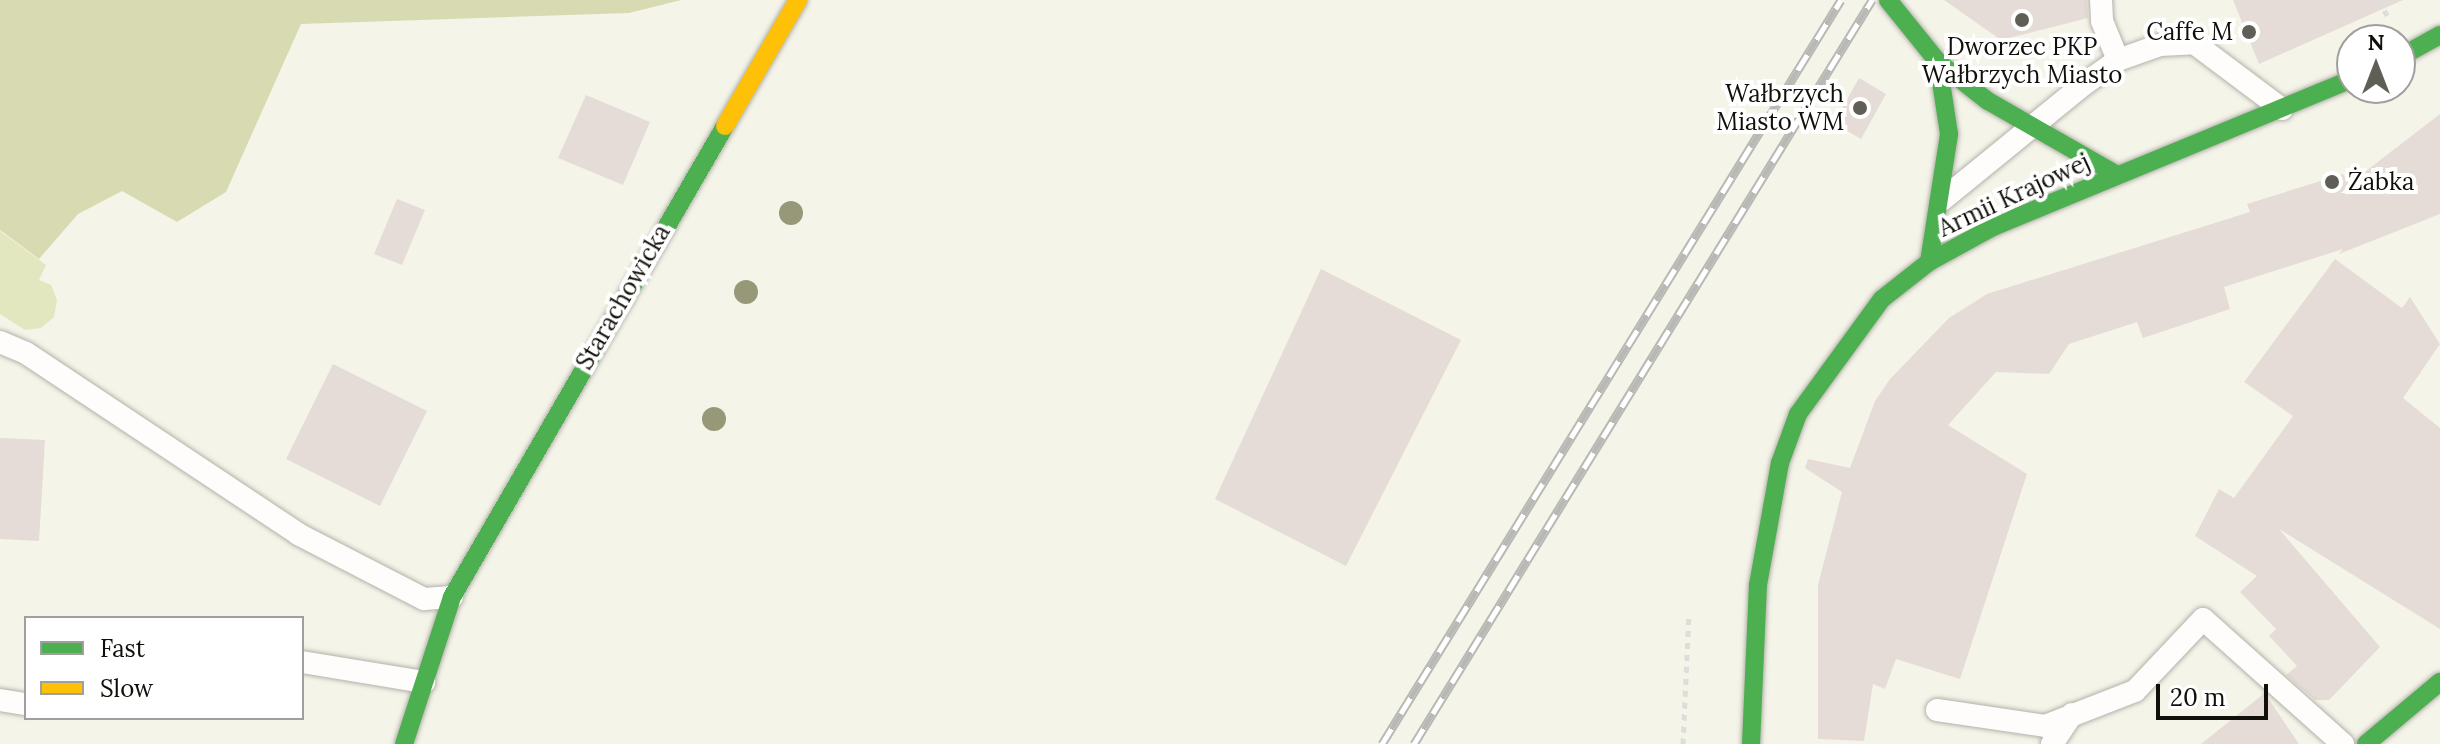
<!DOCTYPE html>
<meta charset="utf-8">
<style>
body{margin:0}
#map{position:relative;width:2440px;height:744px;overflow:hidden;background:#f5f4e9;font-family:Lora,serif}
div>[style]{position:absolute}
.green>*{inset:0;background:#e3e7c0}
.forest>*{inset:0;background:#d8dbb2}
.building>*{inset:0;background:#e5dcd7}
.path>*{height:5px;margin-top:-2.5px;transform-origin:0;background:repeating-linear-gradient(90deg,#ddddda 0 6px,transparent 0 12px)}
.roads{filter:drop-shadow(0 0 2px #b3b2aa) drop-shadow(0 0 2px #b3b2aa)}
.lane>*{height:22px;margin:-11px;padding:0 11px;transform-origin:11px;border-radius:11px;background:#fefdfc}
.fast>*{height:18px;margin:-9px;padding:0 9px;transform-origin:9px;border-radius:9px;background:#4caf50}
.slow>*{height:18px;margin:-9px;padding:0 9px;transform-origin:9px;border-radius:9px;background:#ffc107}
.rail>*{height:9px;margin-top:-4.5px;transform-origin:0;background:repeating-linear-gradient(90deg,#fff 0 18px,#b8b8b5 0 36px);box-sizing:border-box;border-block:2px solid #b8b8b5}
.trees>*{width:24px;height:24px;margin:-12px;border-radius:50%;background:#969878}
.dots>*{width:22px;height:22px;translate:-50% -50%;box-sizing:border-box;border:4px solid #fff;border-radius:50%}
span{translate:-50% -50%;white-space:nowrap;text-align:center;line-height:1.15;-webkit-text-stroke:8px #fff;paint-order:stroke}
.poi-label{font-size:24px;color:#100f09}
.right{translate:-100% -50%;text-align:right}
.left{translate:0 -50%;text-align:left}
.street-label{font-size:24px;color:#100f09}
.legend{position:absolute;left:24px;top:616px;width:280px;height:104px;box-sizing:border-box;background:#fff;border:2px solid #9f9f9d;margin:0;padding:10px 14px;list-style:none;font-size:24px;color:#100f09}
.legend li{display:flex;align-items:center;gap:16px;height:40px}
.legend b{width:40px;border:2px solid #9f9f9d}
.north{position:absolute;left:2336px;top:24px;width:80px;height:80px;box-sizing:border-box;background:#fff;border:2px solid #9f9f9d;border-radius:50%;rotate:0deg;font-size:22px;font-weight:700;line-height:32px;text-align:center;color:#100f09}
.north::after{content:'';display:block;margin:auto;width:28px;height:36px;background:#605f57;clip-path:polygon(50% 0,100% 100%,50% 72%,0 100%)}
.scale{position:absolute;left:2156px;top:684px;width:112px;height:36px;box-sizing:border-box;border:4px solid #100f09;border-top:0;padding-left:10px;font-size:24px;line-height:28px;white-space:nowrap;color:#100f09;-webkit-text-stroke:6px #fff;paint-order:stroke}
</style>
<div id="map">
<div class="green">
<i style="clip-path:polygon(0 231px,46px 265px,39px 280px,51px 285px,57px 300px,54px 317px,41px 328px,25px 330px,0 314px)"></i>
</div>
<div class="forest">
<i style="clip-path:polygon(0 0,681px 0,629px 13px,301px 24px,226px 192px,177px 222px,122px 191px,78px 214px,39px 259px,0 230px)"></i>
</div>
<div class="building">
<i style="clip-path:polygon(1944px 0,2087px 0,2088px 18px,2001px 40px)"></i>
<i style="clip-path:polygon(2233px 0,2403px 0,2259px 64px)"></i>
<i style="clip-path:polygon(1859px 78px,1886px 94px,1861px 139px,1834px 123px)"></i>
<i style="clip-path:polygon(586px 95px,650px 122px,623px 185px,558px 158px)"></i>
<i style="clip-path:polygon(2440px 114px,2440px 214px,2339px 254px,2343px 249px,2224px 287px,2230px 309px,2143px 338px,2137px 322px,2069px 344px,2049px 374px,1996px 372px,1948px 425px,2027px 474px,1960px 679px,1896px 659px,1885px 689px,1873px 684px,1864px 741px,1818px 739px,1818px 585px,1842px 492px,1805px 468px,1808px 459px,1850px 468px,1875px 401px,1890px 379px,1949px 318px,1987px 294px,2250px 212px,2247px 204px,2343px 174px,2349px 184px)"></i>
<i style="clip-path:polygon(397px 199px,425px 210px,402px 265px,374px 254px)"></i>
<i style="clip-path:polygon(2335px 259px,2402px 308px,2410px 297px,2440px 344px,2403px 398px,2440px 428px,2440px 629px,2279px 529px,2380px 647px,2329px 700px,2315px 700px,2286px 675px,2297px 666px,2269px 636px,2276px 629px,2240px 592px,2257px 576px,2195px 536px,2219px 489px,2234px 498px,2293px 416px,2244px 382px)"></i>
<i style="clip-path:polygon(1321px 269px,1461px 340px,1346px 566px,1215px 499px)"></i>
<i style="clip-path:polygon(333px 364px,427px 411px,380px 506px,286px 459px)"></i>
<i style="clip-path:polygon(0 438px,45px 440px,39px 541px,0 539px)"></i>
<i style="clip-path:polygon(2264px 692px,2299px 744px,2201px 744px,2261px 696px)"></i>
</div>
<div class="path">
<i style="left:2378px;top:0;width:23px;rotate:59deg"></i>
<i style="left:1683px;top:744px;width:131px;rotate:-87.4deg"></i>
</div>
<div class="roads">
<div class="lane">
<i style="left:2101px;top:0;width:21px;rotate:87deg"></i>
<i style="left:2102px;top:21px;width:42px;rotate:67.7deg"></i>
<i style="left:1942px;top:200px;width:182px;rotate:-39.2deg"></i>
<i style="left:2083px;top:85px;width:43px;rotate:-35.5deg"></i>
<i style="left:2118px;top:60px;width:45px;rotate:-19.7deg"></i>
<i style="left:2160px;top:45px;width:34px;rotate:-3deg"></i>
<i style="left:2194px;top:43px;width:110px;rotate:36.9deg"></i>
<i style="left:0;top:342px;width:28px;rotate:23deg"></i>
<i style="left:26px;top:353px;width:327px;rotate:33.6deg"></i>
<i style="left:298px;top:534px;width:142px;rotate:27.3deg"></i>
<i style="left:424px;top:599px;width:28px;rotate:-4deg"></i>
<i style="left:302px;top:662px;width:124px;rotate:9.3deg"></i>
<i style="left:0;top:700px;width:26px;rotate:9deg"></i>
<i style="left:1937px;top:710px;width:109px;rotate:8.4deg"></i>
<i style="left:2045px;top:726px;width:97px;rotate:-21.3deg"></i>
<i style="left:2135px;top:691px;width:99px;rotate:-46.6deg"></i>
<i style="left:2203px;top:619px;width:188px;rotate:41.8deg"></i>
<i style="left:2052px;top:744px;width:36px;rotate:-56deg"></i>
</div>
<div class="fast">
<i style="left:1888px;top:0;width:80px;rotate:51.1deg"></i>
<i style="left:1938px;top:62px;width:63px;rotate:38deg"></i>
<i style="left:1988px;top:101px;width:149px;rotate:29.8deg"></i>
<i style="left:2400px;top:57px;width:46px;rotate:-28.8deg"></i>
<i style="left:1929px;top:262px;width:130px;rotate:-81.1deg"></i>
<i style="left:1949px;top:134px;width:73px;rotate:-98.7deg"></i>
<i style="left:404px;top:744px;width:155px;rotate:-71.9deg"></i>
<i style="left:452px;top:597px;width:544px;rotate:-59.9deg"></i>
<i style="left:1751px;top:744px;width:159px;rotate:-87.5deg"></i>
<i style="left:1758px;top:585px;width:124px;rotate:-79.8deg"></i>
<i style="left:1780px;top:463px;width:52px;rotate:-69.8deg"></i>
<i style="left:1798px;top:414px;width:142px;rotate:-53.9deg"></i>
<i style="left:1882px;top:299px;width:60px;rotate:-38.2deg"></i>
<i style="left:1929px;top:262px;width:73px;rotate:-28.7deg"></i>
<i style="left:1993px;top:227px;width:388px;rotate:-22.4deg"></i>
<i style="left:2366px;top:744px;width:97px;rotate:-40deg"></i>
</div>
<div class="slow">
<i style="left:725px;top:126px;width:146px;rotate:-59.9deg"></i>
</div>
</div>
<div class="rail">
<i style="left:1382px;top:744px;width:874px;rotate:-58.33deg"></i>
<i style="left:1414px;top:744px;width:874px;rotate:-58.38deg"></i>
</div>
<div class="trees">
<i style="left:791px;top:213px"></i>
<i style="left:746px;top:292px"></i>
<i style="left:714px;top:419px"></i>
</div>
<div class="dots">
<i style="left:2022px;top:20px;background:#605f57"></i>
<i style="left:2249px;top:32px;background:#605f57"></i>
<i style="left:1860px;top:108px;background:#605f57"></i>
<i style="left:2332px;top:182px;background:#605f57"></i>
</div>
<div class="poi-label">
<span class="right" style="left:2233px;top:32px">Caffe M</span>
<span style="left:2022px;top:61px">Dworzec PKP<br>Wałbrzych Miasto</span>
<span class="right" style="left:1844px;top:108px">Wałbrzych<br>Miasto WM</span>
<span class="left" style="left:2348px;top:182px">Żabka</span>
</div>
<div class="street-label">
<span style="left:2014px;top:195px;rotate:-25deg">Armii Krajowej</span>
<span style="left:623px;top:297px;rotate:-60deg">Starachowicka</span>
</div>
<ul class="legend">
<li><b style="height:10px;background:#4caf50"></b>Fast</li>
<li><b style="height:10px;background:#ffc107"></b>Slow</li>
</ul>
<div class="north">N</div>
<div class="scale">20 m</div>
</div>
